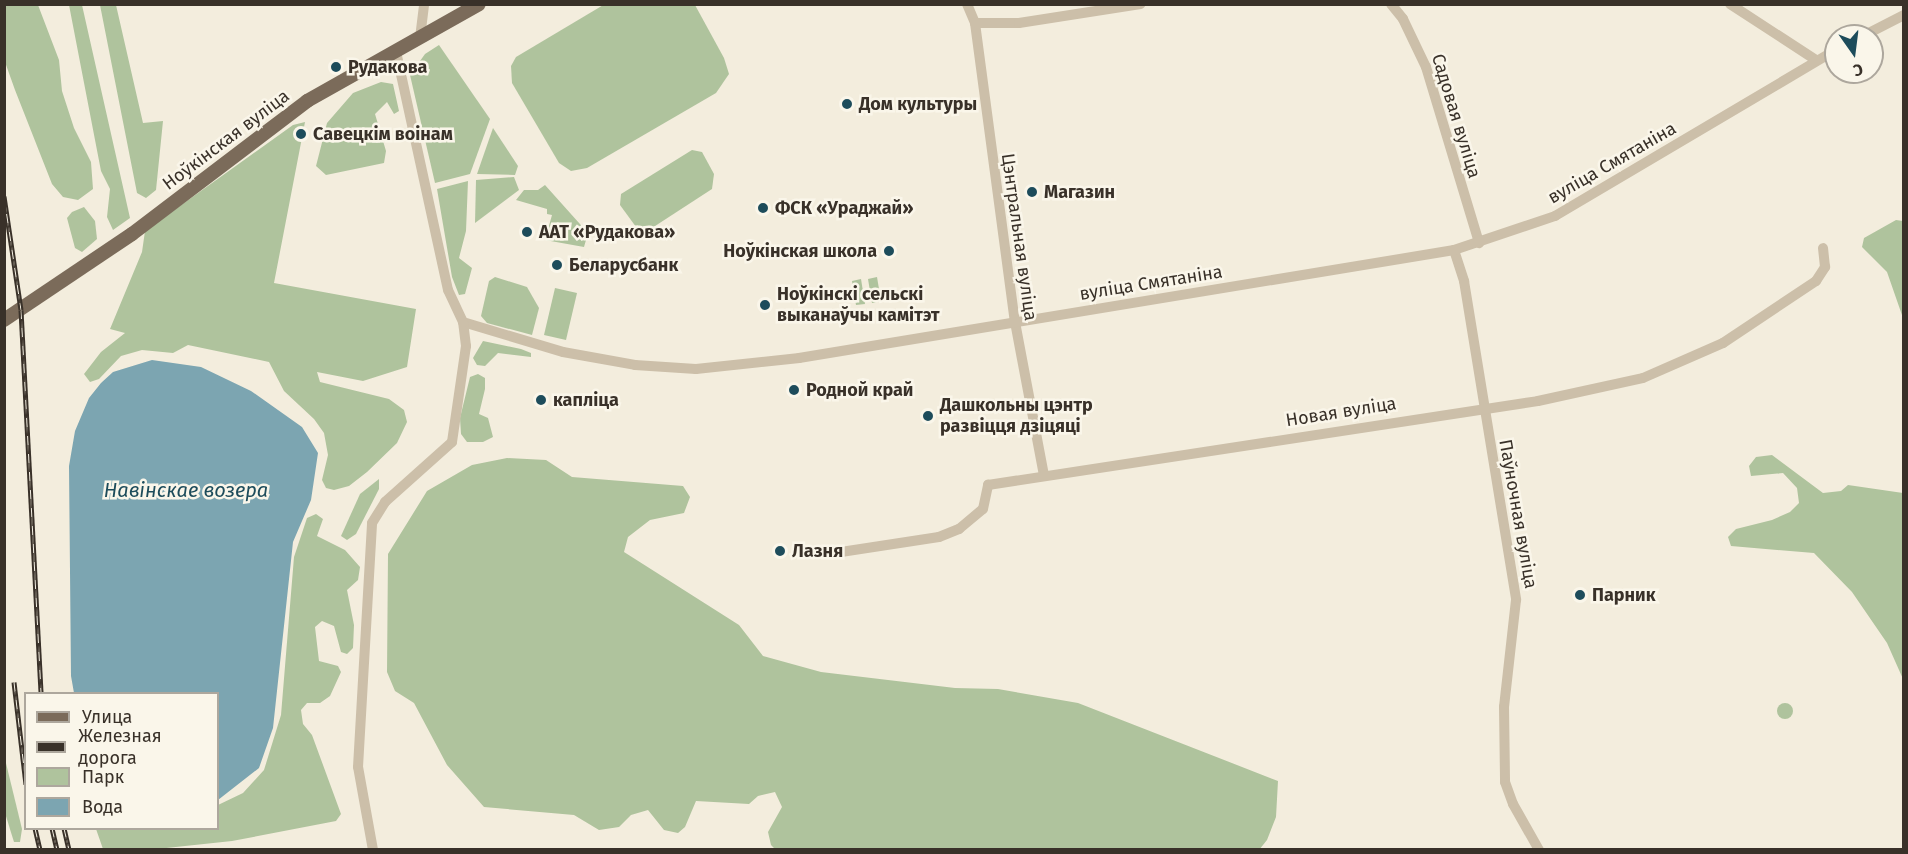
<!DOCTYPE html>
<meta charset="utf-8">
<style>
body{margin:0}
#map{position:relative;width:1908px;height:854px;overflow:hidden;background:#f3eddd;font-family:"Fira Sans",sans-serif}
div>[style]{position:absolute}
.green>*{inset:0;background:#afc39d}
.round{border-radius:50%}
.water>*{inset:0;background:#7ca5b1}
.minor>*{height:10px;margin:-5px;padding:0 5px;transform-origin:5px;border-radius:5px;background:#ccbfa9}
.major>*{height:14px;margin:-7px;padding:0 7px;transform-origin:7px;border-radius:7px;background:#7b6b5a}
.rail>*{height:5px;margin-top:-2.5px;transform-origin:0;background:repeating-linear-gradient(90deg,#faf6ea 0 9px,#393129 0 18px);box-sizing:border-box;border-block:2px solid #393129}
.dots>*{width:16px;height:16px;translate:-50% -50%;box-sizing:border-box;border:3px solid #faf6ea;border-radius:50%}
span{translate:-50% -50%;white-space:nowrap;text-align:center;line-height:1.15;-webkit-text-stroke:5px #faf6ea;paint-order:stroke}
.poi-label{font-size:18px;color:#393129;font-weight:700}
.left{translate:0 -50%;text-align:left}
.right{translate:-100% -50%;text-align:right}
.street-label{font-size:18px;color:#393129}
.water-label{font-size:20px;color:#1d4c5b;font-style:italic}
.frame{position:absolute;inset:0;border:6px solid #393129;pointer-events:none}
.legend{position:absolute;left:24px;top:692px;width:195px;height:138px;box-sizing:border-box;background:#faf6ea;border:2px solid #ada79d;margin:0;padding:8px 10px;list-style:none;font-size:18px;color:#393129}
.legend li{display:flex;align-items:center;gap:12px;height:30px}
.legend b{width:30px;border:2px solid #ada79d}
.north{position:absolute;left:1824px;top:24px;width:60px;height:60px;box-sizing:border-box;background:#faf6ea;border:2px solid #ada79d;border-radius:50%;rotate:166deg;font-size:16px;font-weight:700;line-height:24px;text-align:center;color:#393129}
.north::after{content:'';display:block;margin:auto;width:21px;height:27px;background:#1d4c5b;clip-path:polygon(50% 0,100% 100%,50% 72%,0 100%)}
</style>
<div id="map">
<div class="green">
<i style="clip-path:polygon(5px 4px,38px 5px,59px 60px,62px 91px,74px 128px,91px 162px,93px 189px,78px 200px,63px 197px,52px 184px,15px 90px,5px 62px)"></i>
<i style="clip-path:polygon(605px 4px,695px 5px,724px 58px,729px 74px,716px 93px,587px 168px,571px 171px,559px 163px,512px 83px,511px 66px,516px 57px)"></i>
<i style="clip-path:polygon(69px 5px,82px 5px,130px 218px,113px 230px,107px 217px,110px 189px,101px 171px)"></i>
<i style="clip-path:polygon(100px 5px,116px 5px,143px 123px,163px 121px,156px 190px,146px 198px,137px 193px)"></i>
<i style="clip-path:polygon(439px 45px,490px 119px,470px 174px,435px 183px,410px 75px,425px 54px)"></i>
<i style="clip-path:polygon(381px 82px,393px 84px,399px 111px,394px 114px,387px 102px,375px 114px,386px 151px,384px 163px,326px 175px,316px 166px,327px 123px,353px 93px)"></i>
<i style="clip-path:polygon(305px 122px,274px 283px,416px 309px,407px 367px,363px 381px,317px 372px,320px 382px,389px 399px,404px 410px,407px 422px,397px 443px,367px 472px,349px 486px,334px 490px,326px 488px,322px 480px,328px 455px,324px 433px,314px 419px,284px 391px,269px 362px,188px 345px,173px 353px,142px 350px,121px 356px,99px 379px,90px 382px,84px 374px,101px 352px,125px 333px,110px 329px,142px 252px,145px 231px,293px 125px)"></i>
<i style="clip-path:polygon(493px 128px,518px 166px,515px 175px,477px 174px)"></i>
<i style="clip-path:polygon(692px 150px,702px 152px,714px 174px,712px 189px,652px 228px,639px 231px,620px 205px,621px 194px)"></i>
<i style="clip-path:polygon(514px 177px,519px 190px,475px 223px,476px 180px)"></i>
<i style="clip-path:polygon(468px 181px,466px 231px,459px 258px,472px 268px,465px 294px,459px 295px,452px 277px,437px 189px)"></i>
<i style="clip-path:polygon(545px 185px,588px 233px,584px 247px,545px 240px,552px 215px,547px 214px,547px 209px,516px 200px,524px 190px,538px 190px)"></i>
<i style="clip-path:polygon(84px 207px,95px 221px,97px 239px,82px 252px,75px 248px,67px 218px,72px 212px)"></i>
<i style="clip-path:polygon(1896px 220px,1903px 221px,1903px 318px,1887px 272px,1862px 247px,1864px 238px)"></i>
<i style="clip-path:polygon(495px 277px,527px 287px,539px 308px,532px 335px,487px 323px,481px 316px,489px 281px)"></i>
<i style="clip-path:polygon(877px 277px,881px 301px,872px 303px,868px 279px)"></i>
<i style="clip-path:polygon(861px 279px,865px 304px,856px 305px,852px 281px)"></i>
<i style="clip-path:polygon(555px 288px,577px 293px,566px 340px,544px 335px)"></i>
<i style="clip-path:polygon(483px 341px,521px 349px,531px 353px,531px 357px,498px 353px,485px 366px,477px 365px,473px 358px)"></i>
<i style="clip-path:polygon(478px 374px,485px 378px,485px 389px,479px 414px,488px 418px,493px 437px,483px 442px,467px 442px,461px 434px,460px 418px,470px 377px)"></i>
<i style="clip-path:polygon(1772px 455px,1823px 493px,1841px 491px,1848px 485px,1903px 493px,1903px 679px,1887px 643px,1852px 592px,1814px 553px,1731px 546px,1728px 537px,1736px 529px,1772px 520px,1790px 512px,1799px 503px,1797px 488px,1783px 473px,1751px 476px,1749px 466px,1756px 457px)"></i>
<i style="clip-path:polygon(507px 458px,546px 460px,572px 477px,683px 486px,690px 497px,684px 513px,650px 520px,628px 537px,624px 552px,739px 625px,763px 656px,821px 672px,955px 688px,998px 689px,1078px 703px,1278px 781px,1276px 817px,1267px 840px,1259px 850px,776px 850px,771px 845px,768px 832px,782px 807px,775px 792px,758px 796px,749px 804px,696px 801px,685px 827px,678px 833px,664px 830px,648px 810px,631px 815px,619px 827px,599px 830px,574px 815px,484px 807px,447px 765px,414px 703px,395px 691px,387px 672px,388px 554px,427px 491px,472px 465px)"></i>
<i style="clip-path:polygon(379px 479px,379px 489px,356px 534px,347px 540px,341px 536px,360px 494px)"></i>
<i style="clip-path:polygon(316px 514px,323px 519px,317px 536px,345px 550px,360px 567px,358px 580px,347px 590px,354px 625px,353px 648px,347px 654px,341px 652px,334px 626px,322px 621px,315px 627px,319px 661px,338px 666px,341px 672px,330px 696px,320px 703px,307px 703px,301px 710px,303px 724px,312px 735px,341px 814px,336px 821px,232px 841px,157px 849px,103px 849px,96px 829px,218px 828px,218px 805px,243px 793px,264px 770px,281px 715px,294px 557px,307px 518px)"></i>
<i class="round" style="left:1777px;top:703px;width:16px;height:16px"></i>
<i style="clip-path:polygon(5px 759px,22px 829px,20px 842px,14px 842px,5px 813px)"></i>
</div>
<div class="water">
<i style="clip-path:polygon(152px 360px,201px 367px,251px 391px,302px 427px,318px 453px,311px 500px,293px 542px,273px 728px,259px 768px,218px 800px,218px 694px,74px 693px,71px 676px,69px 466px,75px 431px,89px 398px,101px 383px,113px 372px)"></i>
</div>
<div class="minor">
<i style="left:967px;top:4px;width:21px;rotate:67deg"></i>
<i style="left:975px;top:23px;width:302px;rotate:82.4deg"></i>
<i style="left:1015px;top:322px;width:156px;rotate:79.3deg"></i>
<i style="left:1391px;top:4px;width:19px;rotate:51deg"></i>
<i style="left:1403px;top:19px;width:53px;rotate:64.4deg"></i>
<i style="left:1426px;top:67px;width:184px;rotate:73.2deg"></i>
<i style="left:1730px;top:4px;width:103px;rotate:33.1deg"></i>
<i style="left:975px;top:23px;width:44px"></i>
<i style="left:1019px;top:23px;width:123px;rotate:-8.9deg"></i>
<i style="left:1863px;top:36px;width:46px;rotate:-27.1deg"></i>
<i style="left:420px;top:38px;width:34px;rotate:-83deg"></i>
<i style="left:1454px;top:250px;width:33px;rotate:72deg"></i>
<i style="left:1464px;top:281px;width:323px;rotate:80.7deg"></i>
<i style="left:1516px;top:600px;width:108px;rotate:96.4deg"></i>
<i style="left:1504px;top:707px;width:75px;rotate:89.2deg"></i>
<i style="left:1505px;top:782px;width:23px;rotate:70deg"></i>
<i style="left:1513px;top:804px;width:53px;rotate:60.5deg"></i>
<i style="left:463px;top:322px;width:104px;rotate:16.7deg"></i>
<i style="left:563px;top:352px;width:73px;rotate:10.2deg"></i>
<i style="left:635px;top:365px;width:61px;rotate:3.8deg"></i>
<i style="left:696px;top:369px;width:104px;rotate:-6.1deg"></i>
<i style="left:799px;top:358px;width:664px;rotate:-9.36deg"></i>
<i style="left:1454px;top:250px;width:107px;rotate:-18.6deg"></i>
<i style="left:1555px;top:216px;width:326px;rotate:-30.6deg"></i>
<i style="left:841px;top:552px;width:99px;rotate:-8.7deg"></i>
<i style="left:939px;top:537px;width:22px;rotate:-22deg"></i>
<i style="left:959px;top:529px;width:31px;rotate:-40deg"></i>
<i style="left:983px;top:509px;width:25px;rotate:-78deg"></i>
<i style="left:988px;top:485px;width:556px;rotate:-8.68deg"></i>
<i style="left:1538px;top:401px;width:107px;rotate:-12.4deg"></i>
<i style="left:1643px;top:378px;width:87px;rotate:-23.6deg"></i>
<i style="left:1723px;top:343px;width:112px;rotate:-33.7deg"></i>
<i style="left:1816px;top:281px;width:17px;rotate:-57deg"></i>
<i style="left:1825px;top:267px;width:19px;rotate:-96deg"></i>
<i style="left:373px;top:850px;width:84px;rotate:-100.2deg"></i>
<i style="left:358px;top:767px;width:244px;rotate:-86.7deg"></i>
<i style="left:372px;top:523px;width:25px;rotate:-58deg"></i>
<i style="left:385px;top:502px;width:90px;rotate:-41.8deg"></i>
<i style="left:452px;top:442px;width:97px;rotate:-81.7deg"></i>
<i style="left:466px;top:346px;width:24px;rotate:-97deg"></i>
<i style="left:463px;top:322px;width:35px;rotate:-115deg"></i>
<i style="left:448px;top:290px;width:245px;rotate:-102.3deg"></i>
</div>
<div class="major">
<i style="left:4px;top:320px;width:154px;rotate:-33.9deg"></i>
<i style="left:132px;top:234px;width:220px;rotate:-37.2deg"></i>
<i style="left:307px;top:101px;width:197px;rotate:-29.4deg"></i>
</div>
<div class="rail">
<i style="left:4px;top:196px;width:115px;rotate:81.5deg"></i>
<i style="left:21px;top:310px;width:385px;rotate:87deg"></i>
<i style="left:14px;top:682px;width:103px;rotate:83.3deg"></i>
<i style="left:35px;top:828px;width:23px;rotate:77deg"></i>
<i style="left:52px;top:828px;width:23px;rotate:77deg"></i>
<i style="left:64px;top:828px;width:23px;rotate:77deg"></i>
</div>
<div class="dots">
<i style="left:336px;top:67px;background:#1d4c5b"></i>
<i style="left:847px;top:104px;background:#1d4c5b"></i>
<i style="left:301px;top:134px;background:#1d4c5b"></i>
<i style="left:1032px;top:192px;background:#1d4c5b"></i>
<i style="left:763px;top:208px;background:#1d4c5b"></i>
<i style="left:527px;top:232px;background:#1d4c5b"></i>
<i style="left:889px;top:251px;background:#1d4c5b"></i>
<i style="left:557px;top:265px;background:#1d4c5b"></i>
<i style="left:765px;top:305px;background:#1d4c5b"></i>
<i style="left:794px;top:390px;background:#1d4c5b"></i>
<i style="left:541px;top:400px;background:#1d4c5b"></i>
<i style="left:928px;top:416px;background:#1d4c5b"></i>
<i style="left:780px;top:551px;background:#1d4c5b"></i>
<i style="left:1580px;top:595px;background:#1d4c5b"></i>
</div>
<div class="poi-label">
<span class="left" style="left:348px;top:67px">Рудакова</span>
<span class="left" style="left:859px;top:104px">Дом культуры</span>
<span class="left" style="left:313px;top:134px">Савецкім воінам</span>
<span class="left" style="left:1044px;top:192px">Магазин</span>
<span class="left" style="left:775px;top:208px">ФСК «Ураджай»</span>
<span class="left" style="left:539px;top:232px">ААТ «Рудакова»</span>
<span class="right" style="left:877px;top:251px">Ноўкінская школа</span>
<span class="left" style="left:569px;top:265px">Беларусбанк</span>
<span class="left" style="left:777px;top:305px">Ноўкінскі сельскі<br>выканаўчы камітэт</span>
<span class="left" style="left:806px;top:390px">Родной край</span>
<span class="left" style="left:553px;top:400px">капліца</span>
<span class="left" style="left:940px;top:416px">Дашкольны цэнтр<br>развіцця дзіцяці</span>
<span class="left" style="left:792px;top:551px">Лазня</span>
<span class="left" style="left:1592px;top:595px">Парник</span>
</div>
<div class="street-label">
<span style="left:1456px;top:116px;rotate:73deg">Садовая вуліца</span>
<span style="left:226px;top:140px;rotate:-37deg">Ноўкінская вуліца</span>
<span style="left:1612px;top:163px;rotate:-30deg">вуліца Смятаніна</span>
<span style="left:1019px;top:237px;rotate:82deg">Цэнтральная вуліца</span>
<span style="left:1151px;top:283px;rotate:-9deg">вуліца Смятаніна</span>
<span style="left:1341px;top:412px;rotate:-9deg">Новая вуліца</span>
<span style="left:1518px;top:514px;rotate:80deg">Паўночная вуліца</span>
</div>
<div class="water-label">
<span style="left:186px;top:490px">Навінскае возера</span>
</div>
<div class="frame"></div>
<ul class="legend">
<li><b style="height:8px;background:#7b6b5a"></b>Улица</li>
<li><b style="height:8px;background:#393129"></b>Железная дорога</li>
<li><b style="height:16px;background:#afc39d"></b>Парк</li>
<li><b style="height:16px;background:#7ca5b1"></b>Вода</li>
</ul>
<div class="north">С</div>
</div>
